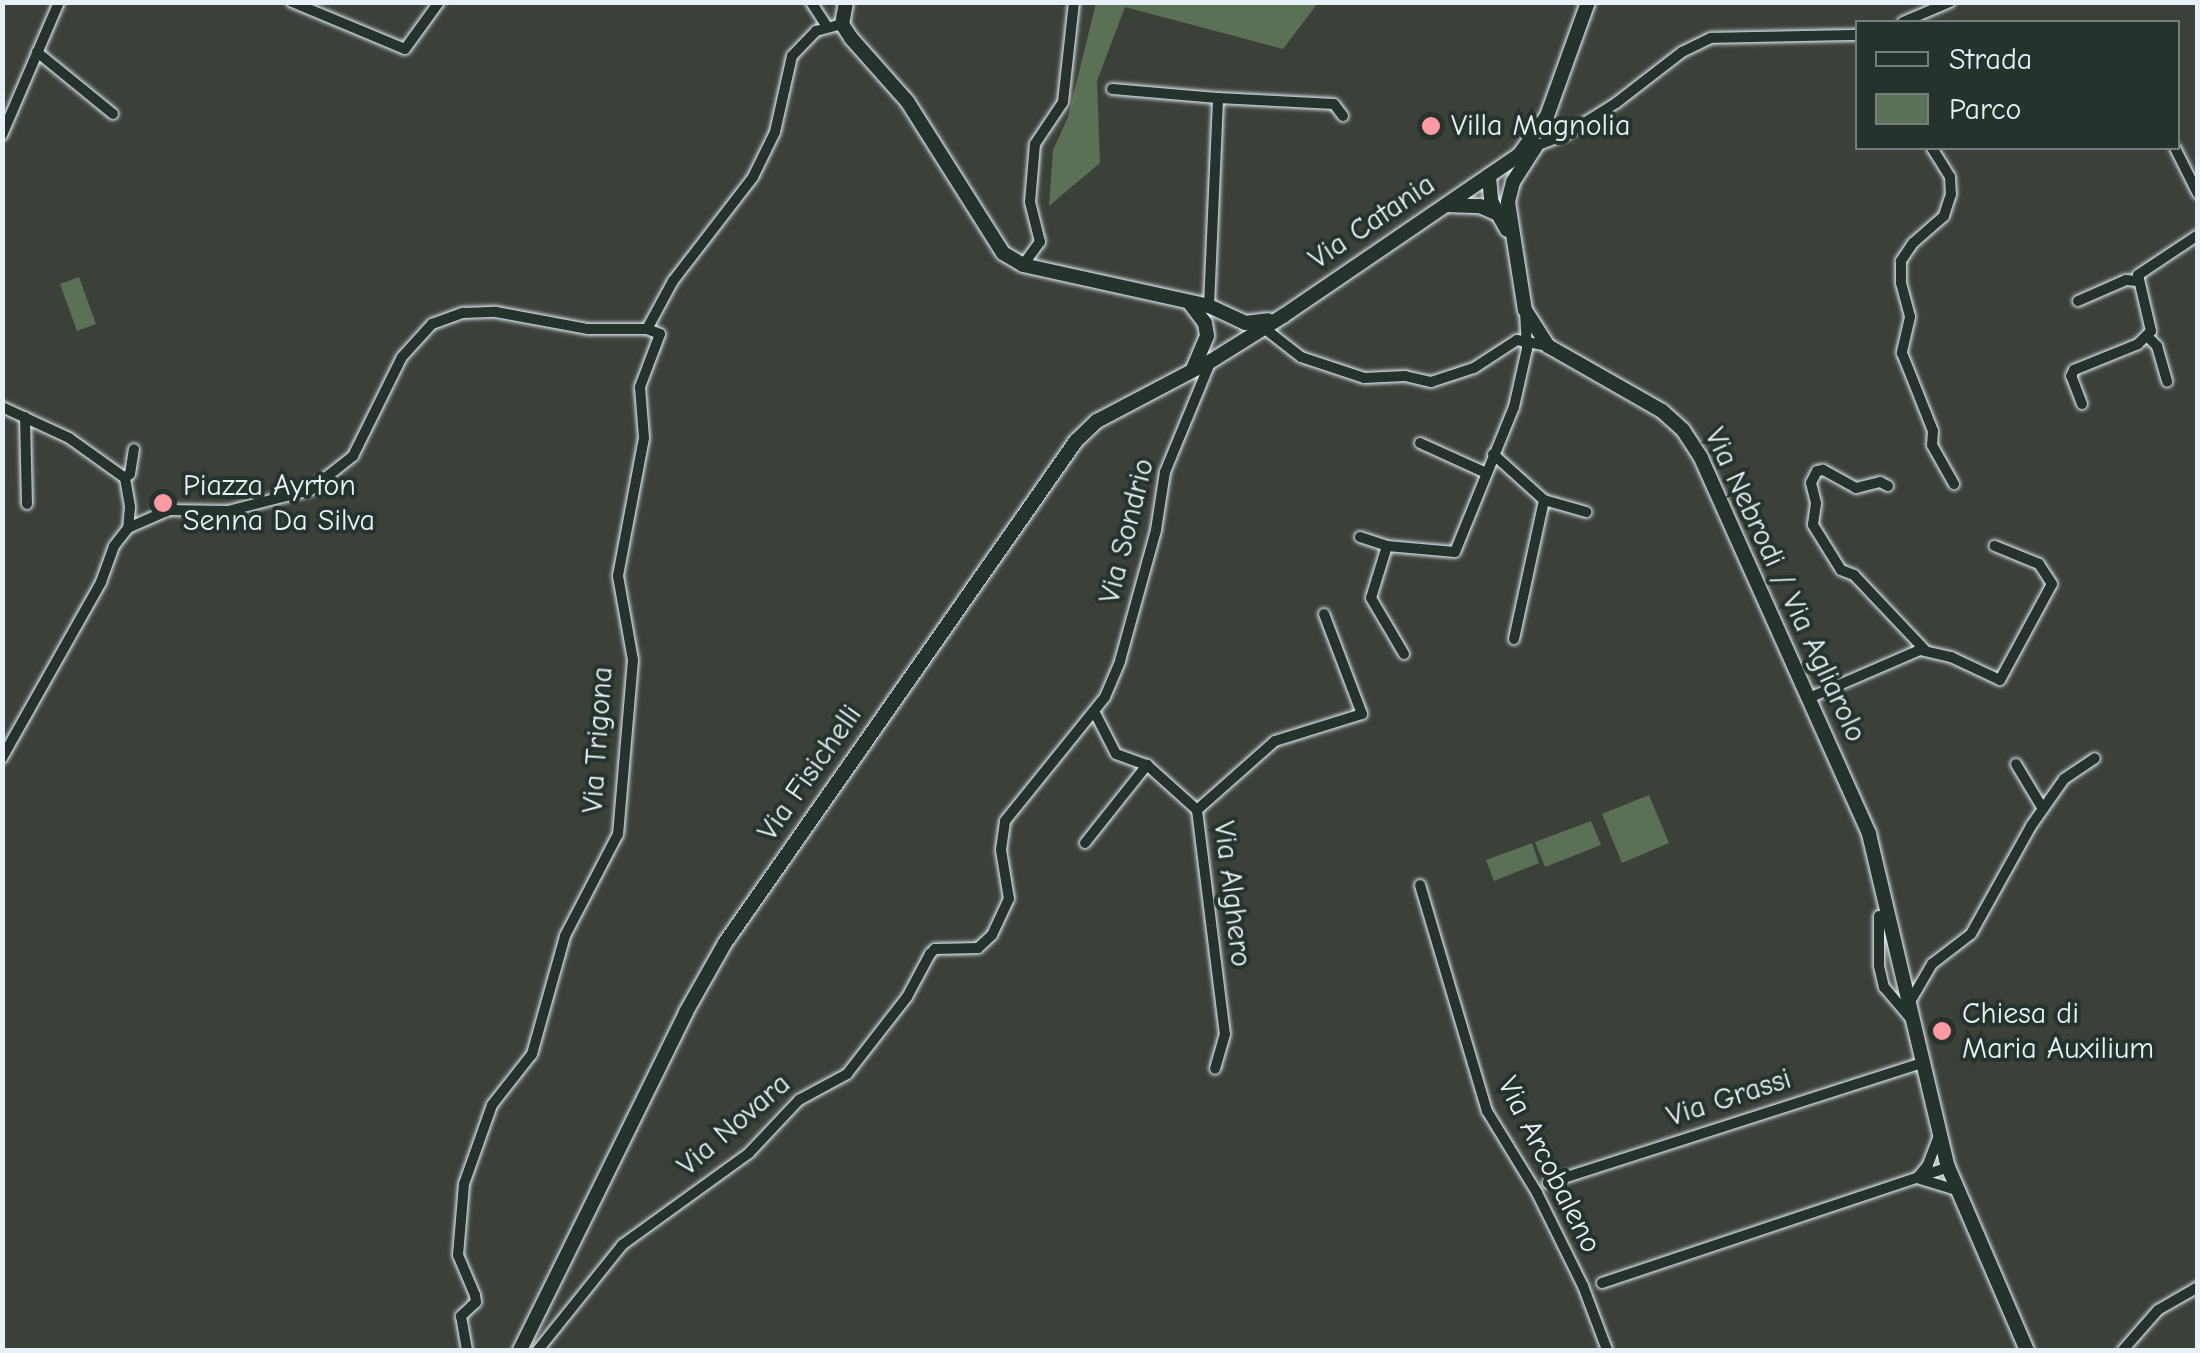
<!DOCTYPE html>
<style>
body{margin:0}
#map{position:relative;width:2200px;height:1353px;overflow:hidden;background:#3b4139;font-family:"Comic Neue",sans-serif}
div>[style]{position:absolute}
.green>*{inset:0;background:#5b7054}
.roads{filter:drop-shadow(0 0 2px #e8f1f8) drop-shadow(0 0 2px #e8f1f8)}
.street>*{height:10px;margin:-5px;padding:0 5px;transform-origin:5px;border-radius:5px;background:#26332d}
.secondary>*{height:14px;margin:-7px;padding:0 7px;transform-origin:7px;border-radius:7px;background:#26332d}
.dots>*{width:28px;height:28px;translate:-50% -50%;box-sizing:border-box;border:5px solid #26332d;border-radius:50%}
span{translate:-50% -50%;white-space:nowrap;text-align:center;line-height:1.15;-webkit-text-stroke:8px #26332d;paint-order:stroke}
.poi-label{font-size:30px;color:#e8f1f8}
.left{translate:0 -50%;text-align:left}
.street-label{font-size:30px;color:#e8f1f8}
.frame{position:absolute;inset:0;border:5px solid #e8f1f8;pointer-events:none}
.legend{position:absolute;left:1855px;top:20px;width:325px;height:130px;box-sizing:border-box;background:#26332d;border:2px solid #747f7e;margin:0;padding:12px 18px;list-style:none;font-size:30px;color:#e8f1f8}
.legend li{display:flex;align-items:center;gap:20px;height:50px}
.legend b{width:50px;border:2px solid #747f7e}
</style>
<div id="map">
<div class="green">
<i style="clip-path:polygon(1096px 3px,1096px 2px,1318px 3px,1283px 49px,1125px 7px,1097px 81px,1100px 163px,1049px 206px,1053px 150px,1068px 117px)"></i>
<i style="clip-path:polygon(79px 277px,96px 324px,77px 331px,60px 284px)"></i>
<i style="clip-path:polygon(1649px 795px,1669px 843px,1622px 863px,1602px 814px)"></i>
<i style="clip-path:polygon(1591px 821px,1601px 845px,1545px 867px,1535px 842px)"></i>
<i style="clip-path:polygon(1532px 843px,1539px 863px,1494px 881px,1486px 860px)"></i>
</div>
<div class="roads">
<div class="street">
<i style="left:292px;top:2px;width:122px;rotate:22.6deg"></i>
<i style="left:405px;top:49px;width:58px;rotate:-54.1deg"></i>
<i style="left:811px;top:2px;width:27px;rotate:57deg"></i>
<i style="left:1903px;top:22px;width:51px;rotate:-23.1deg"></i>
<i style="left:37px;top:52px;width:98px;rotate:39.2deg"></i>
<i style="left:1112px;top:89px;width:106px;rotate:4.9deg"></i>
<i style="left:2px;top:135px;width:145px;rotate:-66.8deg"></i>
<i style="left:1533px;top:147px;width:34px;rotate:-21deg"></i>
<i style="left:1565px;top:135px;width:60px;rotate:-32.1deg"></i>
<i style="left:1616px;top:103px;width:83px;rotate:-37.7deg"></i>
<i style="left:1682px;top:52px;width:32px;rotate:-26deg"></i>
<i style="left:1711px;top:38px;width:147px;rotate:-1.2deg"></i>
<i style="left:1932px;top:148px;width:34px;rotate:58deg"></i>
<i style="left:1950px;top:177px;width:17px;rotate:87deg"></i>
<i style="left:1951px;top:194px;width:23px;rotate:108deg"></i>
<i style="left:1944px;top:216px;width:41px;rotate:138.9deg"></i>
<i style="left:1913px;top:243px;width:22px;rotate:124deg"></i>
<i style="left:1901px;top:261px;width:22px;rotate:90deg"></i>
<i style="left:1901px;top:283px;width:35px;rotate:75deg"></i>
<i style="left:1910px;top:317px;width:37px;rotate:103deg"></i>
<i style="left:1902px;top:353px;width:84px;rotate:68.3deg"></i>
<i style="left:1933px;top:431px;width:14px;rotate:94deg"></i>
<i style="left:1932px;top:445px;width:45px;rotate:60.6deg"></i>
<i style="left:2175px;top:148px;width:51px;rotate:63.4deg"></i>
<i style="left:1023px;top:265px;width:29px;rotate:-54deg"></i>
<i style="left:1040px;top:242px;width:41px;rotate:-104deg"></i>
<i style="left:1030px;top:202px;width:58px;rotate:-85.1deg"></i>
<i style="left:1035px;top:144px;width:50px;rotate:-56.3deg"></i>
<i style="left:1063px;top:102px;width:101px;rotate:-83.7deg"></i>
<i style="left:2078px;top:301px;width:52px;rotate:-23.6deg"></i>
<i style="left:2126px;top:280px;width:11px;rotate:5deg"></i>
<i style="left:1209px;top:306px;width:208px;rotate:-87.5deg"></i>
<i style="left:1218px;top:98px;width:116px;rotate:3deg"></i>
<i style="left:1334px;top:104px;width:15px;rotate:53deg"></i>
<i style="left:1264px;top:328px;width:47px;rotate:38.1deg"></i>
<i style="left:1301px;top:357px;width:66px;rotate:18.4deg"></i>
<i style="left:1364px;top:378px;width:41px;rotate:-2.8deg"></i>
<i style="left:1405px;top:376px;width:27px;rotate:13deg"></i>
<i style="left:1431px;top:382px;width:45px;rotate:-18deg"></i>
<i style="left:1474px;top:368px;width:51px;rotate:-33.1deg"></i>
<i style="left:1517px;top:340px;width:32px;rotate:11deg"></i>
<i style="left:647px;top:329px;width:55px;rotate:-61.6deg"></i>
<i style="left:673px;top:281px;width:131px;rotate:-52.4deg"></i>
<i style="left:753px;top:177px;width:50px;rotate:-63.9deg"></i>
<i style="left:775px;top:132px;width:78px;rotate:-77.4deg"></i>
<i style="left:792px;top:56px;width:35px;rotate:-46deg"></i>
<i style="left:816px;top:31px;width:27px;rotate:-15deg"></i>
<i style="left:2148px;top:337px;width:13px;rotate:45deg"></i>
<i style="left:2157px;top:346px;width:37px;rotate:74deg"></i>
<i style="left:2082px;top:404px;width:30px;rotate:-111deg"></i>
<i style="left:2071px;top:376px;width:7px;rotate:-63deg"></i>
<i style="left:2074px;top:370px;width:69px;rotate:-22.1deg"></i>
<i style="left:2138px;top:344px;width:18px;rotate:-45deg"></i>
<i style="left:2151px;top:331px;width:57px;rotate:-103.1deg"></i>
<i style="left:2138px;top:275px;width:72px;rotate:-33.7deg"></i>
<i style="left:2px;top:407px;width:74px;rotate:24.8deg"></i>
<i style="left:69px;top:438px;width:69px;rotate:35.5deg"></i>
<i style="left:125px;top:478px;width:29px;rotate:80deg"></i>
<i style="left:130px;top:507px;width:21px;rotate:95deg"></i>
<i style="left:25px;top:417px;width:87px;rotate:88.7deg"></i>
<i style="left:1420px;top:443px;width:70px;rotate:24.4deg"></i>
<i style="left:1493px;top:454px;width:69px;rotate:42deg"></i>
<i style="left:1544px;top:500px;width:44px;rotate:15.9deg"></i>
<i style="left:125px;top:478px;width:6px;rotate:-39deg"></i>
<i style="left:130px;top:474px;width:25px;rotate:-81deg"></i>
<i style="left:1888px;top:486px;width:9px;rotate:-153deg"></i>
<i style="left:1880px;top:482px;width:25px;rotate:166deg"></i>
<i style="left:1856px;top:488px;width:38px;rotate:-151deg"></i>
<i style="left:1823px;top:470px;width:6px;rotate:171deg"></i>
<i style="left:1817px;top:471px;width:13px;rotate:117deg"></i>
<i style="left:1811px;top:483px;width:21px;rotate:76deg"></i>
<i style="left:1816px;top:503px;width:22px;rotate:98deg"></i>
<i style="left:1813px;top:525px;width:53px;rotate:58.1deg"></i>
<i style="left:1841px;top:570px;width:14px;rotate:21deg"></i>
<i style="left:1854px;top:575px;width:103px;rotate:46.6deg"></i>
<i style="left:1360px;top:537px;width:28px;rotate:18deg"></i>
<i style="left:1387px;top:546px;width:68px;rotate:5deg"></i>
<i style="left:1455px;top:552px;width:157px;rotate:-67.9deg"></i>
<i style="left:1514px;top:407px;width:59px;rotate:-77.4deg"></i>
<i style="left:1527px;top:349px;width:36px;rotate:-93deg"></i>
<i style="left:1387px;top:546px;width:54px;rotate:107.1deg"></i>
<i style="left:1371px;top:598px;width:65px;rotate:59.5deg"></i>
<i style="left:1514px;top:639px;width:142px;rotate:-77.8deg"></i>
<i style="left:1809px;top:698px;width:121px;rotate:-23.4deg"></i>
<i style="left:1920px;top:650px;width:32px;rotate:13deg"></i>
<i style="left:1951px;top:657px;width:54px;rotate:25.1deg"></i>
<i style="left:2000px;top:680px;width:109px;rotate:-61.6deg"></i>
<i style="left:2052px;top:584px;width:24px;rotate:-123deg"></i>
<i style="left:2039px;top:564px;width:48px;rotate:-157.8deg"></i>
<i style="left:1095px;top:713px;width:46px;rotate:62.9deg"></i>
<i style="left:1116px;top:754px;width:33px;rotate:20deg"></i>
<i style="left:1147px;top:765px;width:67px;rotate:42deg"></i>
<i style="left:1197px;top:810px;width:226px;rotate:82.9deg"></i>
<i style="left:1225px;top:1034px;width:36px;rotate:106deg"></i>
<i style="left:2px;top:758px;width:202px;rotate:-60.6deg"></i>
<i style="left:101px;top:582px;width:38px;rotate:-70deg"></i>
<i style="left:114px;top:546px;width:23px;rotate:-52deg"></i>
<i style="left:128px;top:528px;width:45px;rotate:-23.7deg"></i>
<i style="left:169px;top:510px;width:59px;rotate:1deg"></i>
<i style="left:228px;top:511px;width:85px;rotate:-14.4deg"></i>
<i style="left:310px;top:490px;width:55px;rotate:-38.3deg"></i>
<i style="left:353px;top:456px;width:110px;rotate:-63.7deg"></i>
<i style="left:402px;top:357px;width:45px;rotate:-47.7deg"></i>
<i style="left:432px;top:324px;width:33px;rotate:-20deg"></i>
<i style="left:463px;top:313px;width:33px;rotate:-2deg"></i>
<i style="left:496px;top:312px;width:94px;rotate:10.5deg"></i>
<i style="left:588px;top:329px;width:59px"></i>
<i style="left:647px;top:329px;width:14px;rotate:21deg"></i>
<i style="left:660px;top:334px;width:57px;rotate:110.7deg"></i>
<i style="left:640px;top:387px;width:51px;rotate:85.5deg"></i>
<i style="left:644px;top:438px;width:140px;rotate:100.7deg"></i>
<i style="left:618px;top:576px;width:85px;rotate:79.9deg"></i>
<i style="left:633px;top:660px;width:175px;rotate:94.9deg"></i>
<i style="left:618px;top:834px;width:115px;rotate:117.5deg"></i>
<i style="left:565px;top:936px;width:123px;rotate:105.6deg"></i>
<i style="left:532px;top:1054px;width:65px;rotate:128.1deg"></i>
<i style="left:492px;top:1105px;width:84px;rotate:109.5deg"></i>
<i style="left:464px;top:1184px;width:71px;rotate:94.8deg"></i>
<i style="left:458px;top:1255px;width:43px;rotate:67deg"></i>
<i style="left:475px;top:1295px;width:7px;rotate:82deg"></i>
<i style="left:476px;top:1302px;width:21px;rotate:137deg"></i>
<i style="left:461px;top:1316px;width:35px;rotate:80deg"></i>
<i style="left:2016px;top:764px;width:52px;rotate:59deg"></i>
<i style="left:1197px;top:810px;width:104px;rotate:-41.5deg"></i>
<i style="left:1275px;top:741px;width:91px;rotate:-17.2deg"></i>
<i style="left:1362px;top:714px;width:107px;rotate:-110.8deg"></i>
<i style="left:1085px;top:843px;width:100px;rotate:-51.5deg"></i>
<i style="left:1420px;top:885px;width:236px;rotate:73.5deg"></i>
<i style="left:1487px;top:1111px;width:96px;rotate:58.6deg"></i>
<i style="left:1537px;top:1193px;width:104px;rotate:63.7deg"></i>
<i style="left:1583px;top:1286px;width:68px;rotate:69.4deg"></i>
<i style="left:1879px;top:916px;width:50px;rotate:90deg"></i>
<i style="left:1879px;top:966px;width:22px;rotate:77deg"></i>
<i style="left:1884px;top:987px;width:43px;rotate:49.7deg"></i>
<i style="left:1911px;top:1000px;width:42px;rotate:-59.7deg"></i>
<i style="left:1932px;top:964px;width:49px;rotate:-37.6deg"></i>
<i style="left:1971px;top:934px;width:124px;rotate:-60.9deg"></i>
<i style="left:2031px;top:826px;width:57px;rotate:-54.9deg"></i>
<i style="left:2064px;top:779px;width:37px;rotate:-34deg"></i>
<i style="left:1940px;top:1133px;width:34px;rotate:111deg"></i>
<i style="left:1928px;top:1165px;width:17px;rotate:130deg"></i>
<i style="left:1917px;top:1178px;width:41px;rotate:17.1deg"></i>
<i style="left:1548px;top:1183px;width:396px;rotate:-17.8deg"></i>
<i style="left:1602px;top:1283px;width:365px;rotate:-18.5deg"></i>
<i style="left:538px;top:1350px;width:134px;rotate:-51.3deg"></i>
<i style="left:622px;top:1245px;width:157px;rotate:-35.9deg"></i>
<i style="left:749px;top:1153px;width:73px;rotate:-46.7deg"></i>
<i style="left:799px;top:1100px;width:55px;rotate:-28.4deg"></i>
<i style="left:847px;top:1074px;width:98px;rotate:-52.1deg"></i>
<i style="left:907px;top:997px;width:49px;rotate:-61.9deg"></i>
<i style="left:930px;top:954px;width:7px;rotate:-45deg"></i>
<i style="left:935px;top:949px;width:43px;rotate:-1.3deg"></i>
<i style="left:978px;top:948px;width:19px;rotate:-43deg"></i>
<i style="left:992px;top:935px;width:40px;rotate:-65deg"></i>
<i style="left:1009px;top:899px;width:50px;rotate:-99.3deg"></i>
<i style="left:1001px;top:850px;width:29px;rotate:-82deg"></i>
<i style="left:1005px;top:821px;width:159px;rotate:-51.1deg"></i>
<i style="left:1105px;top:697px;width:39px;rotate:-67deg"></i>
<i style="left:1120px;top:661px;width:136px;rotate:-74.6deg"></i>
<i style="left:1156px;top:530px;width:59px;rotate:-81.2deg"></i>
<i style="left:1165px;top:472px;width:118px;rotate:-67.6deg"></i>
<i style="left:2123px;top:1350px;width:53px;rotate:-48.8deg"></i>
<i style="left:2158px;top:1310px;width:46px;rotate:-29.9deg"></i>
</div>
<div class="secondary">
<i style="left:846px;top:2px;width:22px;rotate:100deg"></i>
<i style="left:842px;top:24px;width:17px;rotate:57deg"></i>
<i style="left:851px;top:38px;width:84px;rotate:48.4deg"></i>
<i style="left:907px;top:101px;width:180px;rotate:57.7deg"></i>
<i style="left:1003px;top:253px;width:23px;rotate:31deg"></i>
<i style="left:1023px;top:265px;width:190px;rotate:12.4deg"></i>
<i style="left:1209px;top:306px;width:40px;rotate:25deg"></i>
<i style="left:1245px;top:323px;width:23px;rotate:-7deg"></i>
<i style="left:1536px;top:146px;width:43px;rotate:122.6deg"></i>
<i style="left:1513px;top:182px;width:21px;rotate:104deg"></i>
<i style="left:1508px;top:202px;width:109px;rotate:81.1deg"></i>
<i style="left:1525px;top:310px;width:43px;rotate:57.4deg"></i>
<i style="left:1548px;top:346px;width:131px;rotate:29.7deg"></i>
<i style="left:1662px;top:411px;width:28px;rotate:42deg"></i>
<i style="left:1683px;top:430px;width:33px;rotate:57deg"></i>
<i style="left:1701px;top:458px;width:412px;rotate:65.9deg"></i>
<i style="left:1869px;top:834px;width:342px;rotate:76.7deg"></i>
<i style="left:1948px;top:1167px;width:199px;rotate:66.7deg"></i>
<i style="left:1489px;top:176px;width:25px;rotate:85deg"></i>
<i style="left:1491px;top:201px;width:33px;rotate:61deg"></i>
<i style="left:1446px;top:205px;width:34px;rotate:2deg"></i>
<i style="left:1480px;top:206px;width:20px;rotate:24deg"></i>
<i style="left:1189px;top:302px;width:26px;rotate:53deg"></i>
<i style="left:1205px;top:323px;width:13px;rotate:81deg"></i>
<i style="left:1207px;top:336px;width:36px;rotate:113deg"></i>
<i style="left:520px;top:1350px;width:377px;rotate:-63.8deg"></i>
<i style="left:686px;top:1012px;width:79px;rotate:-60.5deg"></i>
<i style="left:725px;top:943px;width:613px;rotate:-55.04deg"></i>
<i style="left:1076px;top:441px;width:29px;rotate:-44deg"></i>
<i style="left:1097px;top:421px;width:129px;rotate:-27.8deg"></i>
<i style="left:1211px;top:361px;width:85px;rotate:-32deg"></i>
<i style="left:1283px;top:316px;width:286px;rotate:-34.3deg"></i>
<i style="left:1519px;top:155px;width:48px;rotate:-54.3deg"></i>
<i style="left:1547px;top:116px;width:121px;rotate:-70.2deg"></i>
</div>
</div>
<div class="dots">
<i style="left:1431px;top:126px;background:#ff9aa2"></i>
<i style="left:163px;top:503px;background:#ff9aa2"></i>
<i style="left:1942px;top:1031px;background:#ff9aa2"></i>
</div>
<div class="poi-label">
<span class="left" style="left:1451px;top:126px">Villa Magnolia</span>
<span class="left" style="left:183px;top:503px">Piazza Ayrton<br>Senna Da Silva</span>
<span class="left" style="left:1962px;top:1031px">Chiesa di<br>Maria Auxilium</span>
</div>
<div class="street-label">
<span style="left:1372px;top:222px;rotate:-34deg">Via Catania</span>
<span style="left:1127px;top:531px;rotate:-76deg">Via Sondrio</span>
<span style="left:1785px;top:585px;rotate:65deg">Via Nebrodi / Via Agliarolo</span>
<span style="left:598px;top:740px;rotate:-86deg">Via Trigona</span>
<span style="left:810px;top:773px;rotate:-55deg">Via Fisichelli</span>
<span style="left:1232px;top:894px;rotate:83deg">Via Alghero</span>
<span style="left:1729px;top:1098px;rotate:-18deg">Via Grassi</span>
<span style="left:734px;top:1125px;rotate:-41deg">Via Novara</span>
<span style="left:1549px;top:1165px;rotate:63deg">Via Arcobaleno</span>
</div>
<div class="frame"></div>
<ul class="legend">
<li><b style="height:12px;background:#26332d"></b>Strada</li>
<li><b style="height:28px;background:#5b7054"></b>Parco</li>
</ul>
</div>
